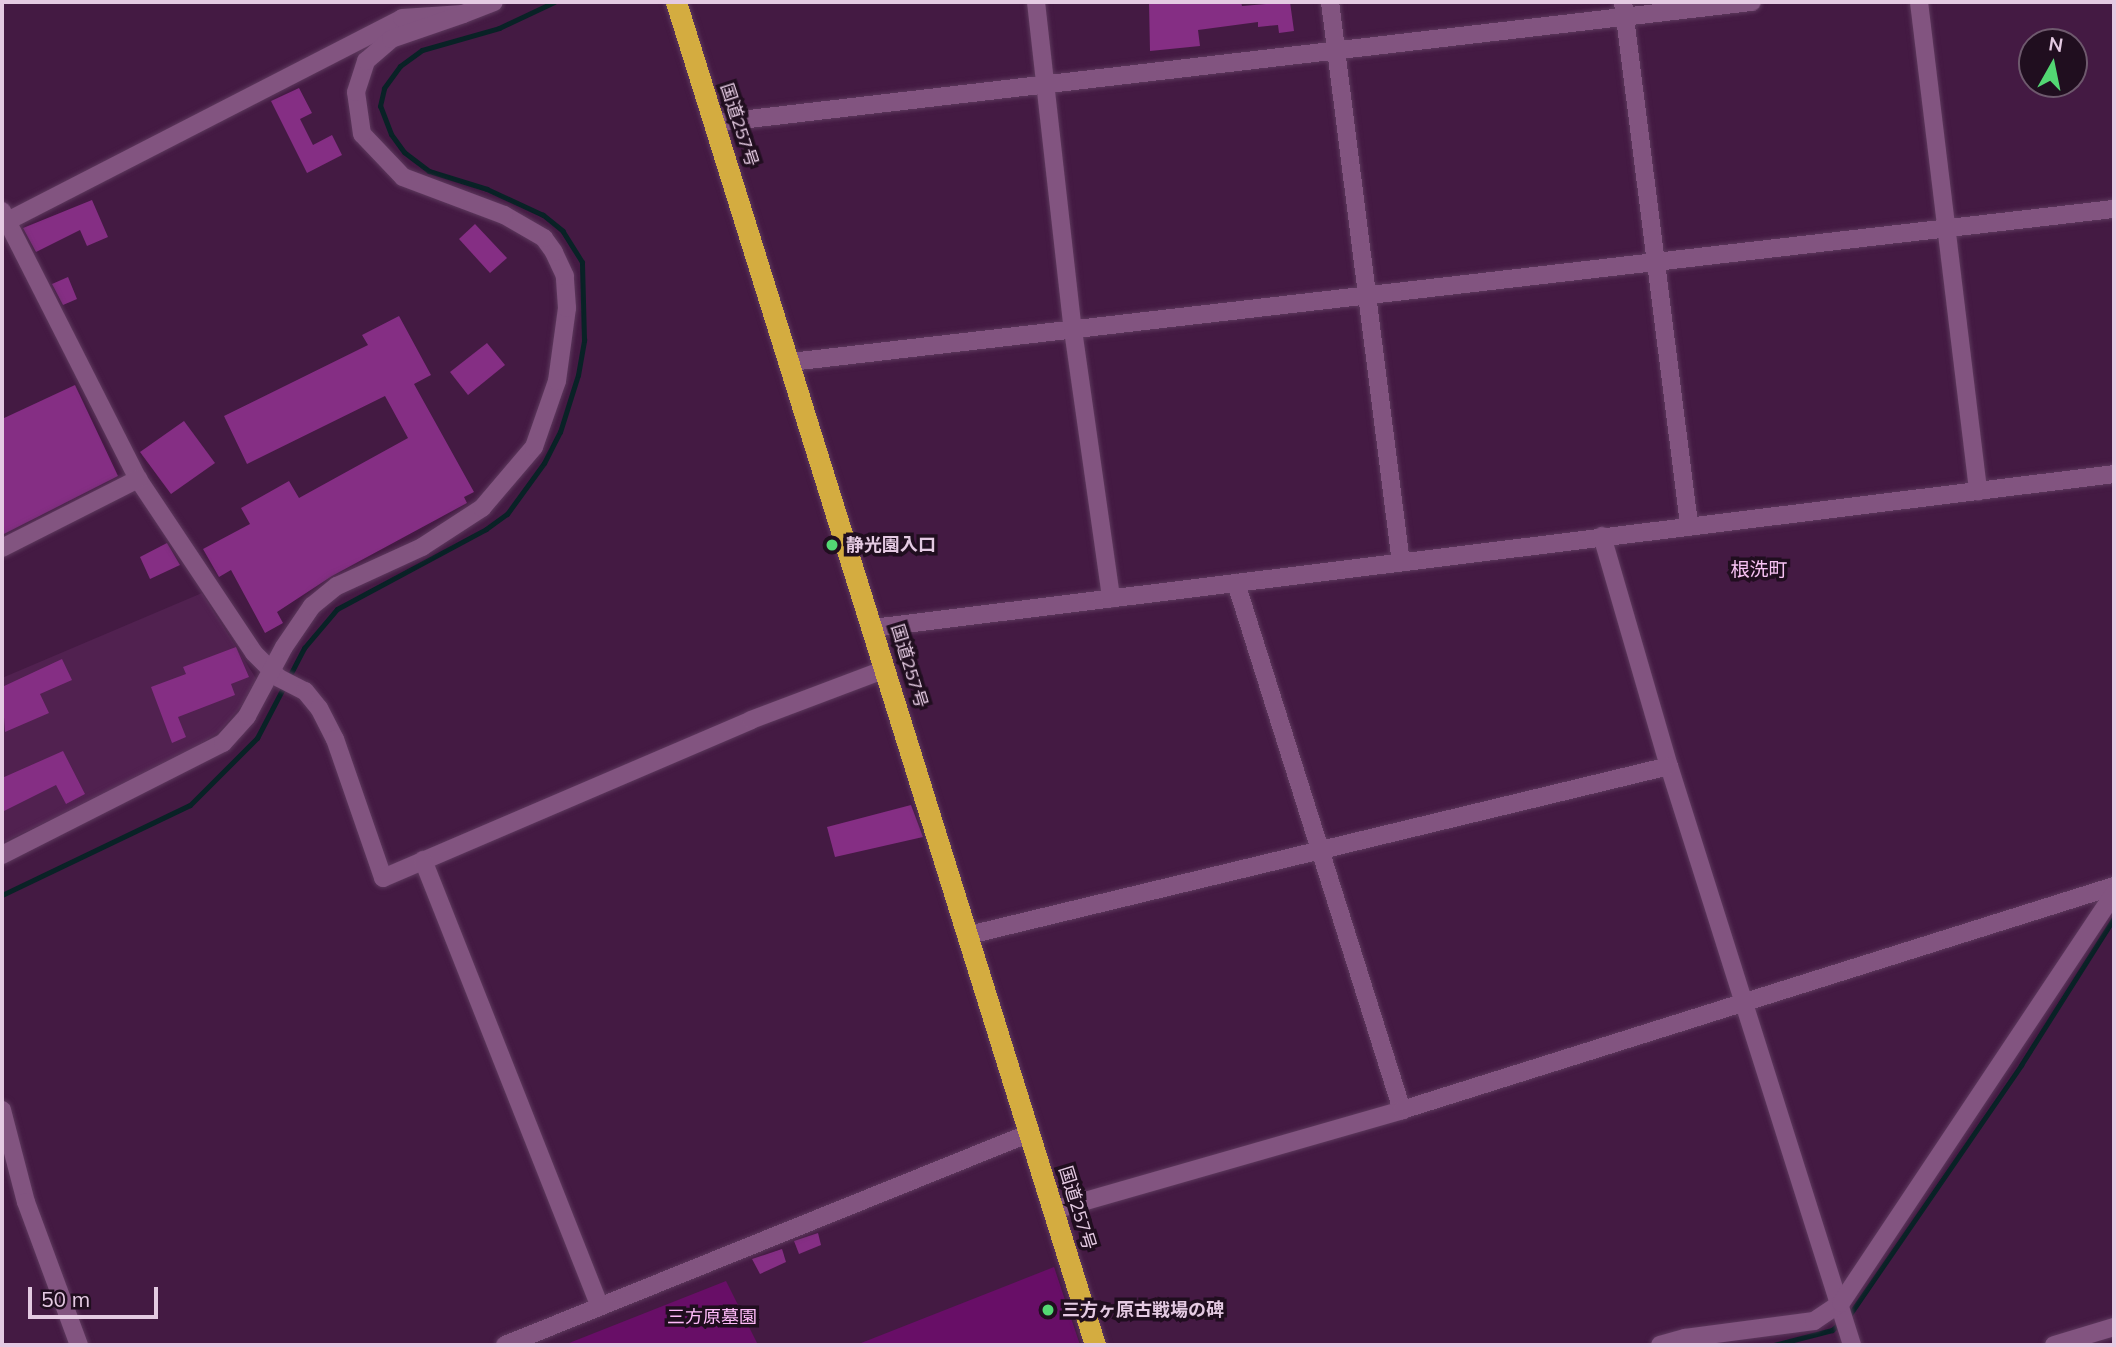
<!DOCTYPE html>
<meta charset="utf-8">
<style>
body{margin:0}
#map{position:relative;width:2116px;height:1347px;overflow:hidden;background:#441a43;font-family:Mulish,"Noto Sans JP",sans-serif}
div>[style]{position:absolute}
.built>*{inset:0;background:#512150}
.green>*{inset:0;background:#680e67}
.stream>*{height:5px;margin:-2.5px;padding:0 2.5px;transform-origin:2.5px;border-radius:2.5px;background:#092226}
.building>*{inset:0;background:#852e84}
.roads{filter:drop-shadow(0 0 2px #5d395d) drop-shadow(0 0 2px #5d395d)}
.minor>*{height:18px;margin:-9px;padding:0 9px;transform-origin:9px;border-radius:9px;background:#825480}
.highway>*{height:21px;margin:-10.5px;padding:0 10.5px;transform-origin:10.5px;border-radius:10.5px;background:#d4ac40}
.dots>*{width:19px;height:19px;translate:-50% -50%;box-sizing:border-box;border:4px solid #200e1f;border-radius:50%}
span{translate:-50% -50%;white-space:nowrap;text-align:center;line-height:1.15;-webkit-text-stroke:7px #200e1f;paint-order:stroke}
.street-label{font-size:18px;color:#e4cae2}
.poi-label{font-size:18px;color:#e4cae2;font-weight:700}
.left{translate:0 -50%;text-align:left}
.park-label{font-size:18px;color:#ffbbfa}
.neighbourhood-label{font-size:19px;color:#f7c2f3}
.frame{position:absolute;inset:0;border:4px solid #e4cae2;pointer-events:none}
.north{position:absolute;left:2018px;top:28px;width:70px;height:70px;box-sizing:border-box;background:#200e1f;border:2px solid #6e596d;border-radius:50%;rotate:9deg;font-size:19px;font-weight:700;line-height:28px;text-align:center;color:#e4cae2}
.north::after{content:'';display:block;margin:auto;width:24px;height:32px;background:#53d673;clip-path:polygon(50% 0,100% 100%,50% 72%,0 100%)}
.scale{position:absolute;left:28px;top:1287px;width:130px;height:32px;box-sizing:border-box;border:4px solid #e4cae2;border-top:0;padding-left:9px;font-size:21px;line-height:24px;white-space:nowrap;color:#e4cae2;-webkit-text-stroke:5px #200e1f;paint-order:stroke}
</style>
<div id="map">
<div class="built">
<i style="clip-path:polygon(202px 593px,257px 680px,243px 704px,220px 731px,180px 758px,2px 843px,2px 678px)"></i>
</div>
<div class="green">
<i style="clip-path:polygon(1054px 1267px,1080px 1345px,856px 1345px)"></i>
<i style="clip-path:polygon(726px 1281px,758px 1345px,564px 1345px)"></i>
</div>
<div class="stream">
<i style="left:2px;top:895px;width:208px;rotate:-25.6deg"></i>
<i style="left:190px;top:805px;width:95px;rotate:-45deg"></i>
<i style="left:257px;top:738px;width:102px;rotate:-62.4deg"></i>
<i style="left:304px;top:648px;width:51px;rotate:-49.8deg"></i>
<i style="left:337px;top:609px;width:169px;rotate:-28.2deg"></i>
<i style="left:486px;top:529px;width:26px;rotate:-36deg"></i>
<i style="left:507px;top:514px;width:63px;rotate:-54deg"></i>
<i style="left:544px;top:463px;width:35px;rotate:-63deg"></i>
<i style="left:560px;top:432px;width:60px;rotate:-72.5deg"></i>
<i style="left:578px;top:375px;width:36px;rotate:-80deg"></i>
<i style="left:584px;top:340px;width:78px;rotate:-91.5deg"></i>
<i style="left:582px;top:262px;width:36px;rotate:-122deg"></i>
<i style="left:563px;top:231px;width:26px;rotate:-141deg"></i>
<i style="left:543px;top:215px;width:62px;rotate:-155.1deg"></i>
<i style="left:487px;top:189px;width:61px;rotate:-162.8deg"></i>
<i style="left:429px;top:171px;width:31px;rotate:-143deg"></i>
<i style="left:404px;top:152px;width:22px;rotate:-126deg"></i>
<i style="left:391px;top:134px;width:30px;rotate:-111deg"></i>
<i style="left:380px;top:106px;width:18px;rotate:-77deg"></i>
<i style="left:384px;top:88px;width:27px;rotate:-54deg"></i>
<i style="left:400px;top:66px;width:27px;rotate:-36deg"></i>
<i style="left:422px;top:50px;width:80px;rotate:-15.9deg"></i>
<i style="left:499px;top:28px;width:61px;rotate:-25.3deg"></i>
<i style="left:1848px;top:1317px;width:306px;rotate:-55.5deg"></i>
<i style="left:2021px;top:1065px;width:174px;rotate:-57.7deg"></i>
<i style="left:1774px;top:1345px;width:60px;rotate:-14.5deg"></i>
<i style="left:1832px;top:1330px;width:11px;rotate:-41deg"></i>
</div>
<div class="building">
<i style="clip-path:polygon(1149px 2px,1241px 2px,1242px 6px,1290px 2px,1294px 31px,1279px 33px,1278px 25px,1258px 27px,1258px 22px,1198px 30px,1200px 46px,1150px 51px)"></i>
<i style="clip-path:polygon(299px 88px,312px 113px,300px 119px,313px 145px,332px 135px,342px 155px,307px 173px,271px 101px)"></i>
<i style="clip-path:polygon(92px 200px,108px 237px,87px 246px,80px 230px,36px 252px,23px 228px)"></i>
<i style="clip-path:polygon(475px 224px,507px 258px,490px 273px,459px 239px)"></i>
<i style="clip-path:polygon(68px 277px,77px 299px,63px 305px,52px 284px)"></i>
<i style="clip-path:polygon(399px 316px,431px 375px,414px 384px,474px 492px,464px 497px,467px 503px,332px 576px,277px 612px,283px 623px,265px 633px,231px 570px,219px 577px,203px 549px,250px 524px,241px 508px,289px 481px,299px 498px,408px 438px,385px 396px,247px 464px,224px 416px,368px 345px,362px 335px)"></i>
<i style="clip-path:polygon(487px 343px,505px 365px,468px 395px,450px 372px)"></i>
<i style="clip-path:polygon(75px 385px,118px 476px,2px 535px,2px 419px)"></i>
<i style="clip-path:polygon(184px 421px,215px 463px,171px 494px,140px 452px)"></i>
<i style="clip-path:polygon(167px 543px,180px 565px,150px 579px,140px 557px)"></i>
<i style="clip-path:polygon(236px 647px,249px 677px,231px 684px,235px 695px,178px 717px,186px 737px,172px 743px,151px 687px,186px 674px,183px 667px)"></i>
<i style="clip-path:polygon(62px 659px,72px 680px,40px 694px,49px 713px,5px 732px,2px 687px)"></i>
<i style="clip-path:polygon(63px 751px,85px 794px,66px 804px,56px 785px,2px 812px,2px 778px)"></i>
<i style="clip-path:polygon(911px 805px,923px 837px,835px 857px,827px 827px)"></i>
<i style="clip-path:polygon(818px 1233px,821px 1245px,799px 1254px,794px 1241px)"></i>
<i style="clip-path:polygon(782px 1249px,786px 1262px,760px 1274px,752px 1259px)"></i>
</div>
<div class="roads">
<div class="minor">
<i style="left:1036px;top:2px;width:330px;rotate:83.6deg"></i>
<i style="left:1073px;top:330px;width:271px;rotate:81.9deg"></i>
<i style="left:1330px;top:2px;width:565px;rotate:82.79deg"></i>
<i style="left:1623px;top:2px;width:526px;rotate:82.79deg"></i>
<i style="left:1919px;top:2px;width:493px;rotate:83.1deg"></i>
<i style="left:715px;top:123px;width:1044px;rotate:-6.66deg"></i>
<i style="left:2px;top:211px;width:301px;rotate:63.1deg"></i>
<i style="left:138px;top:479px;width:209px;rotate:56.3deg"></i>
<i style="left:254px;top:653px;width:35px;rotate:45deg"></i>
<i style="left:279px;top:678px;width:29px;rotate:27deg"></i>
<i style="left:305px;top:691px;width:22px;rotate:51deg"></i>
<i style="left:319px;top:708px;width:35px;rotate:63deg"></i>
<i style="left:335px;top:739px;width:147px;rotate:70.9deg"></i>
<i style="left:383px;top:878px;width:400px;rotate:-23.2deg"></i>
<i style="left:751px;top:720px;width:144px;rotate:-20.7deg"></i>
<i style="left:2px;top:224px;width:450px;rotate:-27.2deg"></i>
<i style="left:402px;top:18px;width:61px;rotate:-3.8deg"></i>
<i style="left:463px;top:14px;width:33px;rotate:-21deg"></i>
<i style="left:791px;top:362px;width:1332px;rotate:-6.6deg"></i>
<i style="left:1602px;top:536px;width:240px;rotate:73.8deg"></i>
<i style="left:1669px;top:766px;width:607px;rotate:72.46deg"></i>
<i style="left:2px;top:548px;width:153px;rotate:-26.9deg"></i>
<i style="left:1236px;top:583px;width:553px;rotate:72.52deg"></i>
<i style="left:873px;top:628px;width:1251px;rotate:-7.07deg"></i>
<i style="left:2px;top:855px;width:248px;rotate:-26.9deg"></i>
<i style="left:223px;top:743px;width:36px;rotate:-48deg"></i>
<i style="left:247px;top:716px;width:78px;rotate:-61.8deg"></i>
<i style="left:284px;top:647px;width:50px;rotate:-55.7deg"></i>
<i style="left:312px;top:606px;width:32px;rotate:-39deg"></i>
<i style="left:337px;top:586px;width:94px;rotate:-24.6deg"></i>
<i style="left:422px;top:547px;width:72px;rotate:-33deg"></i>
<i style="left:482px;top:508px;width:80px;rotate:-49.6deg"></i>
<i style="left:534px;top:447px;width:70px;rotate:-70.8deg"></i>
<i style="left:557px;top:381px;width:74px;rotate:-82.2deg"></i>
<i style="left:567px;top:308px;width:32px;rotate:-94deg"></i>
<i style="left:565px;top:276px;width:26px;rotate:-115deg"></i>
<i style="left:554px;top:252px;width:17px;rotate:-126deg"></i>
<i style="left:544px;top:238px;width:46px;rotate:-150.1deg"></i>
<i style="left:504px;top:215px;width:108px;rotate:-159.4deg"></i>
<i style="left:403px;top:177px;width:59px;rotate:-133.6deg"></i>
<i style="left:362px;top:134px;width:42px;rotate:-98.1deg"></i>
<i style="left:356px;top:92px;width:33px;rotate:-72deg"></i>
<i style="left:366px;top:61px;width:33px;rotate:-41deg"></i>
<i style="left:391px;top:39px;width:76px;rotate:-19.1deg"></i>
<i style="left:423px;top:860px;width:480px;rotate:68.4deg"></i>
<i style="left:969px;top:935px;width:720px;rotate:-13.57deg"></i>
<i style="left:2px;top:1110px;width:95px;rotate:75.4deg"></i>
<i style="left:26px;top:1202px;width:153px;rotate:69.7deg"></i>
<i style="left:1054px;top:1210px;width:362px;rotate:-16deg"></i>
<i style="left:1402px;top:1110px;width:746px;rotate:-17.46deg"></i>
<i style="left:505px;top:1345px;width:566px;rotate:-21.99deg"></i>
<i style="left:1660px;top:1345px;width:26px;rotate:-16deg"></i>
<i style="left:1685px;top:1338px;width:130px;rotate:-7.5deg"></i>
<i style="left:1814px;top:1321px;width:32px;rotate:-34deg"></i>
<i style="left:1841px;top:1303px;width:493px;rotate:-56.3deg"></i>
<i style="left:2054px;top:1345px;width:63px;rotate:-16.7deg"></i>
</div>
<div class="highway">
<i style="left:676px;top:2px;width:1407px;rotate:72.67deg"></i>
</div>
</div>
<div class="dots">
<i style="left:832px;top:545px;background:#53d673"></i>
<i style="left:1048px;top:1310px;background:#53d673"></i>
</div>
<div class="street-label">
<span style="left:739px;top:125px;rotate:72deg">国道257号</span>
<span style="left:909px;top:666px;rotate:73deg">国道257号</span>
<span style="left:1077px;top:1208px;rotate:73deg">国道257号</span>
</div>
<div class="poi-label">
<span class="left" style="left:846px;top:545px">静光園入口</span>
<span class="left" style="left:1062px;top:1310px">三方ヶ原古戦場の碑</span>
</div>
<div class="park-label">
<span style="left:712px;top:1317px">三方原墓園</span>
</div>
<div class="neighbourhood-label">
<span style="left:1759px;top:570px">根洗町</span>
</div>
<div class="frame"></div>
<div class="north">N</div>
<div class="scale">50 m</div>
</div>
